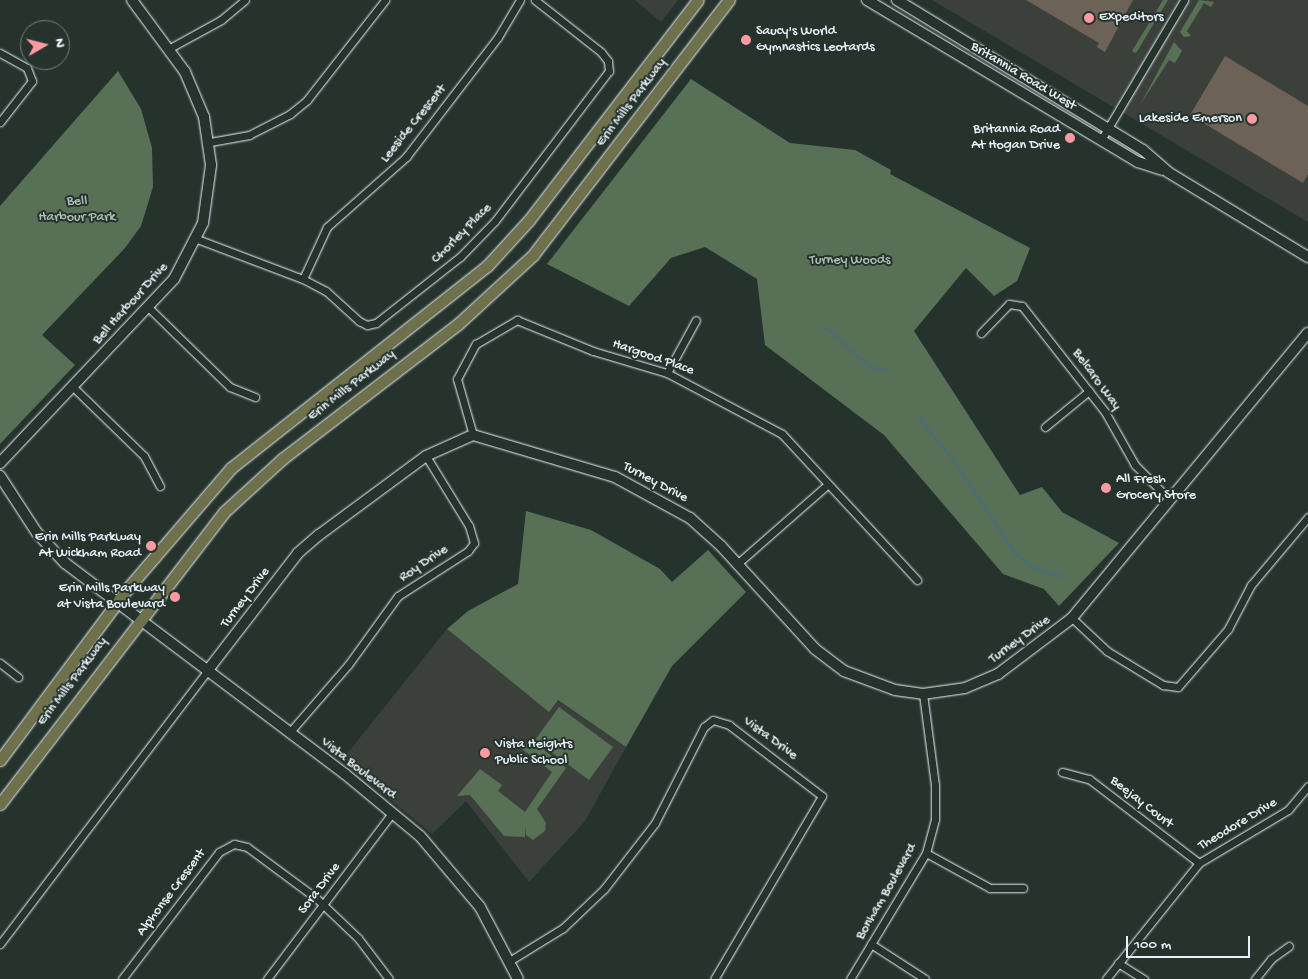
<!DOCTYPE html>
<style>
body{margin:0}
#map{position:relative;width:1308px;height:979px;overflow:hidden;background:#26332d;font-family:"Gochi Hand",sans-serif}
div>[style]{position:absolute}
.built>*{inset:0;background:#3b413a}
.green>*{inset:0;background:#587156}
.stream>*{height:2.5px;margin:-1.25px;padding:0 1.25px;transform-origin:1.25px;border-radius:1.25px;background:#4c6e73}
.building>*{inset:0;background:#6d6258}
.roads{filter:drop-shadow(0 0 1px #e8f1f8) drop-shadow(0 0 1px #e8f1f8)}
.street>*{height:7px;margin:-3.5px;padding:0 3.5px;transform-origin:3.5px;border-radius:3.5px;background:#26332d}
.secondary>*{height:10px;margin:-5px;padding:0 5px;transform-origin:5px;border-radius:5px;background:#26332d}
.primary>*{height:11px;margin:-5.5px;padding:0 5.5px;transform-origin:5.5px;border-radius:5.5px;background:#6e714b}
.dots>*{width:14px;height:14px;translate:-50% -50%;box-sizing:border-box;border:2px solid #26332d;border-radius:50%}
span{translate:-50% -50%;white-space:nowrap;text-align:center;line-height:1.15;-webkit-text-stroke:4px #26332d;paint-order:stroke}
.poi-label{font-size:14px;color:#e8f1f8}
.left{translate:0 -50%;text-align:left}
.right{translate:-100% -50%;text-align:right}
.street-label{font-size:14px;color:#e8f1f8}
.park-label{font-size:14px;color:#aebeb7}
.north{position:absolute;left:20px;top:20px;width:50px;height:50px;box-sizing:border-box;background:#26332d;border:1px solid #747f7e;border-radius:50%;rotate:82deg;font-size:14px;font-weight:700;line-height:20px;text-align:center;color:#e8f1f8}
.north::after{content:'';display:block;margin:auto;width:18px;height:22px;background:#ff9aa2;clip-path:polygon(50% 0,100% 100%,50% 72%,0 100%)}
.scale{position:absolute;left:1126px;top:936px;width:124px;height:22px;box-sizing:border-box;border:2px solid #e8f1f8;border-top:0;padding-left:6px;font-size:15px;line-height:18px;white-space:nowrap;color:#e8f1f8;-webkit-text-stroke:4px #26332d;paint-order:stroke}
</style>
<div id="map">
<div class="built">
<i style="clip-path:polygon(635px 0,678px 0,661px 22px)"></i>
<i style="clip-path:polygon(932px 0,1308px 0,1308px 222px)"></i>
<i style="clip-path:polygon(447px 629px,548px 711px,557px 700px,626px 747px,585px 821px,529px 882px,466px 801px,432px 834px,342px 760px)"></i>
</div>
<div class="green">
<i style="clip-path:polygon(1163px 0,1168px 0,1136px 53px,1132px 51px)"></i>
<i style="clip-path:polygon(1199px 0,1214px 2px,1211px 7px,1204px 3px,1187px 31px,1191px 36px,1184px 37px,1180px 32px)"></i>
<i style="clip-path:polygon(1174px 42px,1182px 51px,1175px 63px,1169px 60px,1140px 105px)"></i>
<i style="clip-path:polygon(118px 71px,141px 109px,152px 148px,153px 187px,141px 226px,125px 248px,42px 335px,75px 365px,0 444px,0 206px)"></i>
<i style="clip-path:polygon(691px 79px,790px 143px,855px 150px,891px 170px,890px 174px,1030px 248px,1017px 281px,994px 296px,966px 268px,914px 331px,1020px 495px,1042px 487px,1062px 512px,1119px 543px,1059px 606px,1044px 589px,1003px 574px,884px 435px,765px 345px,757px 279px,705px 247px,671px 258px,629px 306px,547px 264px)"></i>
<i style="clip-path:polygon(526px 511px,591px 530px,660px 569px,672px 582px,708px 550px,746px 592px,672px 666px,626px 747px,558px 700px,549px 712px,447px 629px,468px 611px,518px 584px)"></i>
<i style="clip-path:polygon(559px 707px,613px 747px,589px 780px,535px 740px)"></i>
<i style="clip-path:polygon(531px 739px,566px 768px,537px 809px,546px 823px,545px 831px,533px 840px,526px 835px,526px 825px,525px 837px,504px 836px,470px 795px,457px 796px,480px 769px,502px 785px,498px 791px,525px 812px,552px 772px,522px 749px)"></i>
</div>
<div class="stream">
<i style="left:826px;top:328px;width:60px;rotate:40.9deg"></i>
<i style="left:871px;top:367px;width:16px;rotate:11deg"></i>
<i style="left:918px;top:416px;width:63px;rotate:51.5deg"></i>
<i style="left:957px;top:465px;width:107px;rotate:56.5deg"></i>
<i style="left:1016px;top:554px;width:24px;rotate:36deg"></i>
<i style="left:1035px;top:568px;width:27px;rotate:17deg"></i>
</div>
<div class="building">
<i style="clip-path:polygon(1026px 0,1133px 0,1105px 52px,1097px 47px,1099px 43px)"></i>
<i style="clip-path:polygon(1225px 56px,1308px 106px,1308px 174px,1303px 183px,1190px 115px)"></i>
</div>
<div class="roads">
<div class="street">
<i style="left:170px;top:48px;width:58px;rotate:-28.8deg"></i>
<i style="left:221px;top:20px;width:31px;rotate:-40deg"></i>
<i style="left:0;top:53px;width:31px;rotate:29deg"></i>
<i style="left:27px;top:68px;width:14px;rotate:69deg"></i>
<i style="left:32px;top:81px;width:52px;rotate:128deg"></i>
<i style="left:1101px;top:140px;width:163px;rotate:-59.3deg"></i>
<i style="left:210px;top:142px;width:40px;rotate:-10deg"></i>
<i style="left:249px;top:135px;width:46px;rotate:-27.1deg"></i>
<i style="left:290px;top:114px;width:22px;rotate:-39deg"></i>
<i style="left:307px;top:100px;width:127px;rotate:-52deg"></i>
<i style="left:197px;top:239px;width:113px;rotate:20.7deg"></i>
<i style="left:303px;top:279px;width:26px;rotate:28deg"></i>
<i style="left:326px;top:291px;width:45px;rotate:42.3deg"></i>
<i style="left:359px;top:321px;width:9px;rotate:27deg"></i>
<i style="left:367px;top:325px;width:9px;rotate:-13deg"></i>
<i style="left:376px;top:323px;width:107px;rotate:-38.2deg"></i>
<i style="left:460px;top:257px;width:50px;rotate:-45.8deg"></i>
<i style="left:495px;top:221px;width:188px;rotate:-52.8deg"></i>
<i style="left:609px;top:71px;width:10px;rotate:-96deg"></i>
<i style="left:608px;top:61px;width:11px;rotate:-128deg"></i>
<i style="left:601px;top:52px;width:84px;rotate:-141.8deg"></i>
<i style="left:303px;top:279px;width:57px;rotate:-65.2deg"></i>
<i style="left:327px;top:227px;width:106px;rotate:-41.5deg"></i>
<i style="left:406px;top:157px;width:151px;rotate:-52.5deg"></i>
<i style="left:498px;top:37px;width:43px;rotate:-59.3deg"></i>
<i style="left:149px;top:308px;width:113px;rotate:44.3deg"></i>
<i style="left:230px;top:387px;width:27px;rotate:22deg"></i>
<i style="left:981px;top:333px;width:40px;rotate:-46deg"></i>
<i style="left:1009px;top:304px;width:13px;rotate:9deg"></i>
<i style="left:1022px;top:306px;width:135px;rotate:51.9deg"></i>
<i style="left:1105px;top:412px;width:61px;rotate:60.5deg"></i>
<i style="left:1135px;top:465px;width:49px;rotate:45deg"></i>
<i style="left:667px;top:373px;width:60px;rotate:-61.3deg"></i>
<i style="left:73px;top:387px;width:99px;rotate:44.2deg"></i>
<i style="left:144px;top:456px;width:34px;rotate:62deg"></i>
<i style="left:1045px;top:427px;width:57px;rotate:-39.3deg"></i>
<i style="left:473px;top:435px;width:58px;rotate:-105.9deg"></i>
<i style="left:457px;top:379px;width:40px;rotate:-62deg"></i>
<i style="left:476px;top:344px;width:48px;rotate:-30.3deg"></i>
<i style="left:517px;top:320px;width:82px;rotate:22.2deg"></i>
<i style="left:593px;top:351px;width:77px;rotate:16.6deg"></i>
<i style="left:667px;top:373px;width:130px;rotate:27.9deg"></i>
<i style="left:782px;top:434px;width:199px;rotate:47.2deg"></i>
<i style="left:737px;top:564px;width:120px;rotate:-41.3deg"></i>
<i style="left:1072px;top:618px;width:48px;rotate:43.3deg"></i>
<i style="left:1107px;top:651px;width:66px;rotate:31.3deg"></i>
<i style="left:1163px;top:685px;width:15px;rotate:8deg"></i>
<i style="left:1178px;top:687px;width:77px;rotate:-49.2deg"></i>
<i style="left:1228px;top:629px;width:50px;rotate:-62.4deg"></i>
<i style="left:1251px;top:585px;width:89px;rotate:-50deg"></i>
<i style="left:0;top:663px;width:23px;rotate:38deg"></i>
<i style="left:289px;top:733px;width:90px;rotate:-49.1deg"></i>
<i style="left:348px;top:665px;width:85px;rotate:-54.1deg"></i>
<i style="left:398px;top:596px;width:83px;rotate:-32.7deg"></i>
<i style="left:468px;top:551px;width:10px;rotate:-53deg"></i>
<i style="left:474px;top:543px;width:18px;rotate:-106deg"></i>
<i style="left:469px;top:526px;width:82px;rotate:-121.6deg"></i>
<i style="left:1062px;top:772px;width:28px;rotate:15deg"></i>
<i style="left:1089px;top:779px;width:138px;rotate:37.4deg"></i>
<i style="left:926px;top:853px;width:73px;rotate:28.7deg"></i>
<i style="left:990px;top:888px;width:33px"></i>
<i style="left:0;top:944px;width:344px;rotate:-52.8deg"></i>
<i style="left:871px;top:944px;width:64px;rotate:32.9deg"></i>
<i style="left:511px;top:960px;width:61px;rotate:-31.6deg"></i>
<i style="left:563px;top:928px;width:57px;rotate:-43.6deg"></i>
<i style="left:604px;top:889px;width:83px;rotate:-52.3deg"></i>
<i style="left:655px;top:823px;width:108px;rotate:-63deg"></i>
<i style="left:704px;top:727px;width:11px;rotate:-38deg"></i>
<i style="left:713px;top:720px;width:17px;rotate:17deg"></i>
<i style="left:729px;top:725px;width:117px;rotate:37.4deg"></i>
<i style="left:822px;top:796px;width:212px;rotate:120.5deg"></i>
<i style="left:1118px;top:963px;width:31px;rotate:32deg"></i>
<i style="left:122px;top:979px;width:160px;rotate:-52.6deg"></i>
<i style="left:219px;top:852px;width:17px;rotate:-28deg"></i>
<i style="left:234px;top:844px;width:13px;rotate:13deg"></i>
<i style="left:247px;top:847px;width:86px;rotate:36.5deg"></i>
<i style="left:316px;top:898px;width:58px;rotate:43.6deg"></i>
<i style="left:358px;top:938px;width:51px;rotate:52.9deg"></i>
<i style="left:267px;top:979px;width:208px;rotate:-53deg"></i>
<i style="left:850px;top:979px;width:147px;rotate:-58.9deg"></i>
<i style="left:926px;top:853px;width:35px;rotate:-75deg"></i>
<i style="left:935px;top:819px;width:34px;rotate:-90deg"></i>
<i style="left:935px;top:785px;width:92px;rotate:-97.5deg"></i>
<i style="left:1106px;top:979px;width:149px;rotate:-51.3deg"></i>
<i style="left:1199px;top:863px;width:104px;rotate:-30.8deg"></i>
<i style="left:1288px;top:810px;width:31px;rotate:-50deg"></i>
<i style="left:1255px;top:979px;width:26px;rotate:-51deg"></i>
<i style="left:1271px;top:959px;width:22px;rotate:-36deg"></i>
</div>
<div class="secondary">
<i style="left:867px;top:0;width:316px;rotate:30.9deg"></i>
<i style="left:1138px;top:162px;width:25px;rotate:18deg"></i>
<i style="left:897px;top:0;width:288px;rotate:31.4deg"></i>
<i style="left:1143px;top:150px;width:33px;rotate:41deg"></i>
<i style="left:1168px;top:172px;width:164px;rotate:31.3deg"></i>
<i style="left:0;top:463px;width:253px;rotate:-46.6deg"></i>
<i style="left:174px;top:279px;width:63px;rotate:-62.6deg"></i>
<i style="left:203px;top:223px;width:59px;rotate:-82.1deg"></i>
<i style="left:211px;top:165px;width:49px;rotate:-98.3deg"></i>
<i style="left:204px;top:117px;width:49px;rotate:-112.9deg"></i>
<i style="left:185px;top:72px;width:89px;rotate:-126.4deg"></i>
<i style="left:0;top:476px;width:68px;rotate:57deg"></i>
<i style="left:37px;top:533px;width:41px;rotate:47deg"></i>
<i style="left:65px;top:563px;width:351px;rotate:37deg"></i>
<i style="left:345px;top:774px;width:97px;rotate:39.6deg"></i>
<i style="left:420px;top:836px;width:93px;rotate:49.8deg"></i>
<i style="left:480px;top:907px;width:81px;rotate:62.2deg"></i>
<i style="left:208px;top:670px;width:148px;rotate:-52.4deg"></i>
<i style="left:298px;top:553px;width:28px;rotate:-41deg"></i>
<i style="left:319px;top:535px;width:133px;rotate:-36.4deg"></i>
<i style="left:426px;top:456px;width:51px;rotate:-24.1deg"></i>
<i style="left:473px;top:435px;width:148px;rotate:16.5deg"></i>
<i style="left:615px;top:477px;width:85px;rotate:28.7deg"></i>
<i style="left:690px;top:518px;width:42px;rotate:42.1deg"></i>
<i style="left:721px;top:546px;width:139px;rotate:47.6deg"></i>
<i style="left:815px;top:649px;width:36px;rotate:37deg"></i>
<i style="left:844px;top:671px;width:54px;rotate:20.4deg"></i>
<i style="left:895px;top:690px;width:28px;rotate:8deg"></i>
<i style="left:923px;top:694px;width:42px;rotate:-8.1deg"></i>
<i style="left:965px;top:688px;width:36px;rotate:-23deg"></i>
<i style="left:998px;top:674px;width:93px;rotate:-37.1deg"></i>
<i style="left:1072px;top:618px;width:370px;rotate:-50.4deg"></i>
</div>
<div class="primary">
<i style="left:0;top:760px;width:213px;rotate:-53.4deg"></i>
<i style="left:127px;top:589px;width:160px;rotate:-49.3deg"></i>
<i style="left:231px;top:468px;width:326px;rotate:-38.3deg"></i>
<i style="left:487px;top:266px;width:62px;rotate:-47.6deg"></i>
<i style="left:529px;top:220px;width:277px;rotate:-52.5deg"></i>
<i style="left:0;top:804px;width:368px;rotate:-52.5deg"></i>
<i style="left:224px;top:512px;width:79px;rotate:-42.4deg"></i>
<i style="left:282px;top:459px;width:222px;rotate:-37.5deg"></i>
<i style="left:458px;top:324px;width:102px;rotate:-42.6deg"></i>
<i style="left:533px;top:255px;width:322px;rotate:-52.5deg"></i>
</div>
</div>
<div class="dots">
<i style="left:1089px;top:18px;background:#ff9aa2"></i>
<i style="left:746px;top:40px;background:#ff9aa2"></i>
<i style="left:1252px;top:119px;background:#ff9aa2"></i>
<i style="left:1070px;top:138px;background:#ff9aa2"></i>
<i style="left:1106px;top:488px;background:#ff9aa2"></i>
<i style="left:151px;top:546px;background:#ff9aa2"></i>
<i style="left:175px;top:597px;background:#ff9aa2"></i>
<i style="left:485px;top:753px;background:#ff9aa2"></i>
</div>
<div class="poi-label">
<span class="left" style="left:1099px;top:18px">Expeditors</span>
<span class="left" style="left:756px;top:40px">Saucy's World<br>Gymnastics Leotards</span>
<span class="right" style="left:1242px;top:119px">Lakeside Emerson</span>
<span class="right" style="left:1060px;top:138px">Britannia Road<br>At Hogan Drive</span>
<span class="left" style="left:1116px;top:488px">All Fresh<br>Grocery Store</span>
<span class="right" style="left:141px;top:546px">Erin Mills Parkway<br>At Wickham Road</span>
<span class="right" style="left:165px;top:597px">Erin Mills Parkway<br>at Vista Boulevard</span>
<span class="left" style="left:495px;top:753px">Vista Heights<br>Public School</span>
</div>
<div class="street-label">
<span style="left:1023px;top:77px;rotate:31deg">Britannia Road West</span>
<span style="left:632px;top:103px;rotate:-53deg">Erin Mills Parkway</span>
<span style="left:414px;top:124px;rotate:-51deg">Leeside Crescent</span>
<span style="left:462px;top:234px;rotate:-45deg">Chorley Place</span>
<span style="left:131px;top:304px;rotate:-48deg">Bell Harbour Drive</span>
<span style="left:653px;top:358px;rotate:19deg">Hargood Place</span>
<span style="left:1096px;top:380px;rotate:54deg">Belcaro Way</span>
<span style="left:352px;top:386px;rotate:-38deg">Erin Mills Parkway</span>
<span style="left:655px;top:483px;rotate:28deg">Turney Drive</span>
<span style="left:424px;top:564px;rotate:-34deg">Roy Drive</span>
<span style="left:246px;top:598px;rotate:-53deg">Turney Drive</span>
<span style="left:1020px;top:640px;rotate:-36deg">Turney Drive</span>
<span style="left:73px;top:682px;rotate:-53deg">Erin Mills Parkway</span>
<span style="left:770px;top:739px;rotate:36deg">Vista Drive</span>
<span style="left:358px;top:769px;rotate:38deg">Vista Boulevard</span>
<span style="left:1141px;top:803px;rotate:38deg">Beejay Court</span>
<span style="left:1238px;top:825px;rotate:-31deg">Theodore Drive</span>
<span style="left:320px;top:889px;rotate:-53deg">Sora Drive</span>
<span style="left:887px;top:892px;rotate:-60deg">Bonham Boulevard</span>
<span style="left:172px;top:893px;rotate:-53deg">Alphonse Crescent</span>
</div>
<div class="park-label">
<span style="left:77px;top:210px">Bell<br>Harbour Park</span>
<span style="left:850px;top:261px">Turney Woods</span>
</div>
<div class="north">N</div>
<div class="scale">100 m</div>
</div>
